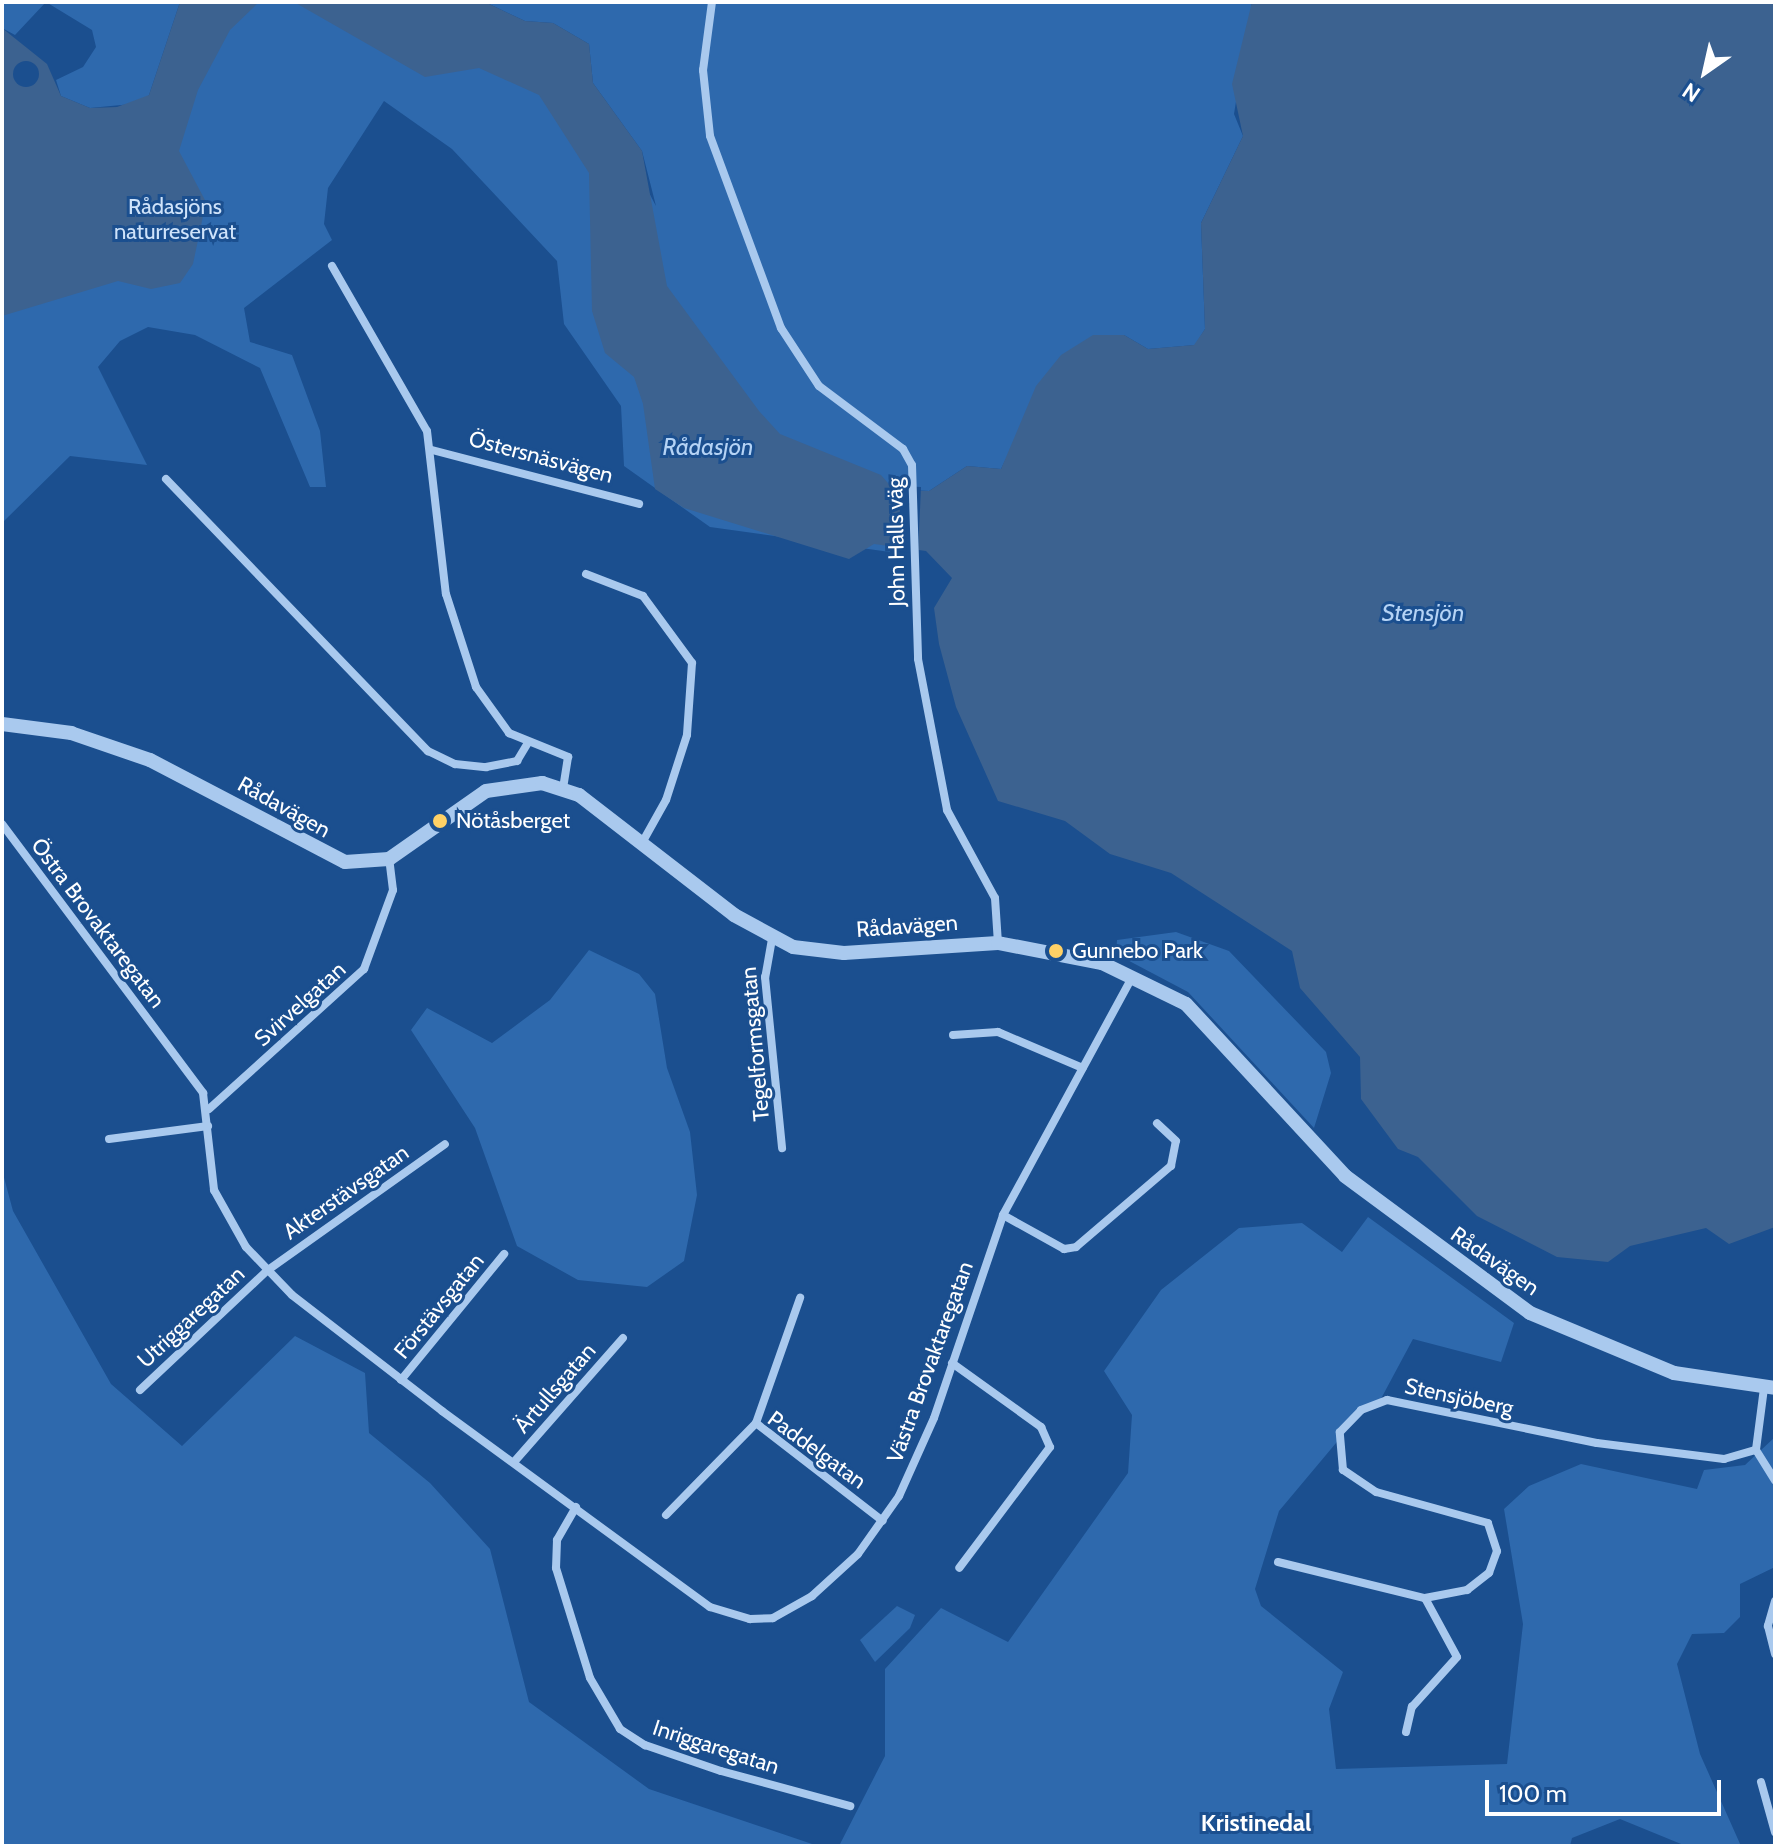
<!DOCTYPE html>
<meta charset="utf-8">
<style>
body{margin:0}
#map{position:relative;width:1777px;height:1848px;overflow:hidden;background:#1b4f8f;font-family:Cabin,sans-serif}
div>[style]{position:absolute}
.green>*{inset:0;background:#2e69ad}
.water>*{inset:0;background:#3c6290}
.pier>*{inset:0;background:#1b4f8f}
.round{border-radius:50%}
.minor>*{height:8px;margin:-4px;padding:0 4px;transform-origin:4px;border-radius:4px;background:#a9c9ee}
.tertiary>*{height:14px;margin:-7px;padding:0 7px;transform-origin:7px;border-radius:7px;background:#a9c9ee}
.dots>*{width:22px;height:22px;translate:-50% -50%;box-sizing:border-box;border:4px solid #1b4f8f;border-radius:50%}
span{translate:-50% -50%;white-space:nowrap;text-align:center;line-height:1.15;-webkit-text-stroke:6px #1b4f8f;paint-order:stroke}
.park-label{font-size:22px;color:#cfe3fa}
.street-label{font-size:22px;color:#fff}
.poi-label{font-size:22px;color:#fff}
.left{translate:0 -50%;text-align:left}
.water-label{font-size:24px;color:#b5d3f5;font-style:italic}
.neighbourhood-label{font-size:24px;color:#fff;font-weight:700}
.frame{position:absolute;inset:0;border:4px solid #fff;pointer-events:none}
.north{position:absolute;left:1665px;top:32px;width:80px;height:80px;-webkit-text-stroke:6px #1b4f8f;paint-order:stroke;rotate:214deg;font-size:22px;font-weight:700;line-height:32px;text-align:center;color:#fff}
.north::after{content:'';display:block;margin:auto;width:28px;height:36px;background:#fff;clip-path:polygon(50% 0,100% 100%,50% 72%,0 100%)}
.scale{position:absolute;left:1485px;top:1780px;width:236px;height:36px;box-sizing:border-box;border:4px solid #fff;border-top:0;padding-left:10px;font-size:24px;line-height:28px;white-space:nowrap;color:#fff;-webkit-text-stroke:6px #1b4f8f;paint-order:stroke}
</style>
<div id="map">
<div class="green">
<i style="clip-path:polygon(2px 2px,180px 2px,149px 95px,142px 103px,90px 108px,61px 96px,56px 80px,83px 67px,96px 47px,92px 30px,46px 2px,15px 35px,2px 28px)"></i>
<i style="clip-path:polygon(190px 2px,479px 2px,591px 84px,656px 206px,642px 151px,593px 83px,589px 44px,553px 23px,525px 21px,485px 2px,1252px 2px,1234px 114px,1243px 136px,1201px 223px,1205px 329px,1195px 345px,1148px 349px,1124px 335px,1018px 434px,1001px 469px,967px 466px,929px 491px,892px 489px,890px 552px,710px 527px,624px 466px,621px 406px,564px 324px,557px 261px,452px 149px,384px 101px,328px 188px,324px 224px,332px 240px,244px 308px,250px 342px,292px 355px,320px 431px,326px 487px,310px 487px,260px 368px,195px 335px,148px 327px,120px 341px,98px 367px,147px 465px,70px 456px,2px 523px,2px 30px,60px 98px,90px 110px,138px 113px,158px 99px)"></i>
<i style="clip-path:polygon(1176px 932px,1229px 951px,1326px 1052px,1331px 1073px,1314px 1128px,1188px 992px,1116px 954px,1117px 940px)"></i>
<i style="clip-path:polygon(589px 950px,639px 974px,655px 994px,667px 1068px,690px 1132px,697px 1195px,684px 1261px,647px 1287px,578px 1280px,517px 1246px,475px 1128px,411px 1030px,427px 1008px,492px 1043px,550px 1000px)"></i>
<i style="clip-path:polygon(2px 1170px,13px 1211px,111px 1384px,182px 1446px,295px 1336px,365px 1373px,369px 1433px,430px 1483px,490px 1549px,529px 1702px,649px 1789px,818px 1846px,2px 1846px)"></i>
<i style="clip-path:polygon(1368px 1217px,1514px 1323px,1501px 1362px,1413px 1339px,1376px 1408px,1362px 1412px,1279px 1511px,1255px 1589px,1261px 1606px,1343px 1672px,1329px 1709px,1336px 1769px,1507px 1764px,1523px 1624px,1504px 1509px,1529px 1486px,1581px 1464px,1697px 1489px,1704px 1470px,1745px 1465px,1775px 1437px,1775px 1567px,1740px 1584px,1740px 1617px,1724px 1633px,1692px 1634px,1677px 1664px,1700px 1754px,1741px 1846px,1686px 1846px,1620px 1819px,1572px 1838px,1570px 1846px,839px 1846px,885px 1756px,885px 1669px,941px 1608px,1008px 1642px,1128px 1473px,1132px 1415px,1104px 1371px,1161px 1290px,1239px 1228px,1302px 1223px,1342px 1252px)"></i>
<i style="clip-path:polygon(897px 1606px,915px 1615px,910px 1628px,875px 1662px,860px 1640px)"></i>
</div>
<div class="water">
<i style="clip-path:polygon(180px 2px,259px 2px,230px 30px,198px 90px,179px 151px,206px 202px,193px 264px,180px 283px,151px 289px,118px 281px,2px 316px,2px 28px,47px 64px,61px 96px,90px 108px,117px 107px,149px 95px)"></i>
<i style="clip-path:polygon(294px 2px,485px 2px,525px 21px,553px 23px,589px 44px,593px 83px,642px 151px,667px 286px,759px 411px,780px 434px,881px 475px,894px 490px,929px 491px,967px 466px,1001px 469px,1036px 386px,1061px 355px,1093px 335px,1124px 335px,1148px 349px,1194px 345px,1205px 329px,1201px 223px,1243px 136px,1232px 84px,1252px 2px,1775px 2px,1775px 1227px,1729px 1244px,1706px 1228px,1630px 1246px,1608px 1262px,1557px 1257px,1477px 1216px,1418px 1157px,1398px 1149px,1361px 1099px,1360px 1057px,1300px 988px,1292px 951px,1171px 873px,1110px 854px,1065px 821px,998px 801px,956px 707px,939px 644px,934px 608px,952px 578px,926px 551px,874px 544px,849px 559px,684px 508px,655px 489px,643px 404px,634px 377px,605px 353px,592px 311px,589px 173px,539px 95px,479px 68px,425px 77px)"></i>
</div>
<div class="pier">
<i class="round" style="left:13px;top:61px;width:26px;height:26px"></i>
<i style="clip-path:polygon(901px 486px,921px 487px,918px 554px,898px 551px)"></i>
</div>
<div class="minor">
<i style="left:712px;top:2px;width:69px;rotate:97.5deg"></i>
<i style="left:703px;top:70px;width:66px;rotate:83.9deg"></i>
<i style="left:710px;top:136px;width:205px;rotate:69.7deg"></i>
<i style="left:781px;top:328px;width:69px;rotate:56.8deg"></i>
<i style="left:819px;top:386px;width:105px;rotate:36.9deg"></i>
<i style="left:903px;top:449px;width:18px;rotate:61deg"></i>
<i style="left:912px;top:465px;width:194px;rotate:88.2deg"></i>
<i style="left:918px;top:659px;width:154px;rotate:79.1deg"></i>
<i style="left:947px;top:810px;width:100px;rotate:61.4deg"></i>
<i style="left:995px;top:898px;width:45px;rotate:86.2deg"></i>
<i style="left:332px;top:266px;width:190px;rotate:60.1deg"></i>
<i style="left:427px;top:431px;width:164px;rotate:83.4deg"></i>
<i style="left:446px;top:594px;width:98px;rotate:72.1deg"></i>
<i style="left:476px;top:687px;width:57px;rotate:54.3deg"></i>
<i style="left:509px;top:733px;width:64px;rotate:22.1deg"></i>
<i style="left:568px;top:757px;width:31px;rotate:99deg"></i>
<i style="left:432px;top:450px;width:214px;rotate:14.6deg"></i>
<i style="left:166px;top:479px;width:378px;rotate:46.1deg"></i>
<i style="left:428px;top:751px;width:30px;rotate:26deg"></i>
<i style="left:455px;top:764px;width:31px;rotate:6deg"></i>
<i style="left:486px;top:767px;width:32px;rotate:-11deg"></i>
<i style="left:517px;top:761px;width:21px;rotate:-59deg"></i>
<i style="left:586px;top:574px;width:61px;rotate:21.1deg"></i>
<i style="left:643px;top:596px;width:83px;rotate:53.8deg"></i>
<i style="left:692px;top:663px;width:72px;rotate:94deg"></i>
<i style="left:687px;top:735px;width:68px;rotate:107.9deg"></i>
<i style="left:666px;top:800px;width:49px;rotate:119.2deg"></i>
<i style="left:2px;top:824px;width:336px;rotate:53.2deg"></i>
<i style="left:203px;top:1093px;width:98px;rotate:83.5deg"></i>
<i style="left:214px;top:1190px;width:65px;rotate:60.7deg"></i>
<i style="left:246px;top:1247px;width:66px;rotate:46.2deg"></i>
<i style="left:292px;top:1295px;width:190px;rotate:37.7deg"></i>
<i style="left:442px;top:1411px;width:332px;rotate:36.2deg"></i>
<i style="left:710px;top:1607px;width:42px;rotate:16.7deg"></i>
<i style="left:750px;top:1619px;width:23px;rotate:-2deg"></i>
<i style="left:773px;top:1618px;width:45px;rotate:-29.4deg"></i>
<i style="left:812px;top:1596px;width:62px;rotate:-42.4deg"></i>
<i style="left:858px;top:1554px;width:71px;rotate:-54.7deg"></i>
<i style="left:899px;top:1496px;width:85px;rotate:-65.8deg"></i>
<i style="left:934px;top:1418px;width:214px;rotate:-71.2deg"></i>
<i style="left:1003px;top:1215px;width:271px;rotate:-61.5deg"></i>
<i style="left:772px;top:939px;width:39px;rotate:100deg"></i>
<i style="left:765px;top:977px;width:172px;rotate:84.3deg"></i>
<i style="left:953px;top:1035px;width:45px;rotate:-3.8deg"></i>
<i style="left:998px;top:1032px;width:92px;rotate:23deg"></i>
<i style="left:209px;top:1109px;width:209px;rotate:-42.1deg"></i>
<i style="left:364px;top:969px;width:84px;rotate:-69.8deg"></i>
<i style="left:393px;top:890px;width:31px;rotate:-97deg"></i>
<i style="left:109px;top:1139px;width:100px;rotate:-7.5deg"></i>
<i style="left:1003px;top:1215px;width:70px;rotate:29.1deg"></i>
<i style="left:1064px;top:1249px;width:12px;rotate:-9deg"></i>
<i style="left:1076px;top:1247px;width:125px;rotate:-40.5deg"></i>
<i style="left:1171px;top:1166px;width:25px;rotate:-79deg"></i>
<i style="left:1176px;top:1141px;width:26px;rotate:-137deg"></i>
<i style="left:952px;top:1363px;width:110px;rotate:35.7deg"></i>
<i style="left:1041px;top:1427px;width:22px;rotate:66deg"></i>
<i style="left:1050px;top:1447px;width:151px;rotate:126.9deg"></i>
<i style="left:401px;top:1380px;width:163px;rotate:-50.7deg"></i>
<i style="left:1764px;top:1388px;width:63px;rotate:97.4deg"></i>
<i style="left:1756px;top:1450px;width:36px;rotate:58deg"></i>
<i style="left:140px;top:1390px;width:175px;rotate:-43.2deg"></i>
<i style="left:268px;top:1270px;width:217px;rotate:-35.4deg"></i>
<i style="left:756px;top:1423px;width:133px;rotate:-70.6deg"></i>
<i style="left:514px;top:1462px;width:165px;rotate:-48.7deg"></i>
<i style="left:576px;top:1507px;width:38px;rotate:120deg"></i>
<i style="left:557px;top:1540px;width:28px;rotate:92deg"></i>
<i style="left:556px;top:1568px;width:115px;rotate:72.8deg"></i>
<i style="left:590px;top:1678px;width:59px;rotate:59.5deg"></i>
<i style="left:620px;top:1729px;width:30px;rotate:33deg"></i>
<i style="left:645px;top:1745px;width:80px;rotate:18.9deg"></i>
<i style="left:721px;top:1771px;width:134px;rotate:15.2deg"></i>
<i style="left:666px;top:1515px;width:129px;rotate:-45.6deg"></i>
<i style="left:756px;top:1423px;width:160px;rotate:37.7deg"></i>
<i style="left:1278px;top:1562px;width:151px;rotate:13.8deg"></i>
<i style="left:1425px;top:1598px;width:43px;rotate:-10.8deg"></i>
<i style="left:1467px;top:1590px;width:28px;rotate:-38deg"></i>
<i style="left:1489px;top:1573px;width:23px;rotate:-70deg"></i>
<i style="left:1497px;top:1551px;width:29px;rotate:-108deg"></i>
<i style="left:1488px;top:1523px;width:116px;rotate:-164.5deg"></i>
<i style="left:1376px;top:1492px;width:40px;rotate:-146deg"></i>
<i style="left:1343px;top:1470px;width:38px;rotate:-95deg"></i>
<i style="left:1340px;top:1432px;width:30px;rotate:-46deg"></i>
<i style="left:1361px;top:1410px;width:28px;rotate:-21deg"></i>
<i style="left:1387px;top:1400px;width:214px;rotate:11.6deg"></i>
<i style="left:1597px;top:1443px;width:128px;rotate:7.2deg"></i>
<i style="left:1724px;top:1459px;width:33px;rotate:-16deg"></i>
<i style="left:1775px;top:1601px;width:26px;rotate:106deg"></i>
<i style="left:1768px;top:1626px;width:29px;rotate:76deg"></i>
<i style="left:1406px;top:1732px;width:26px;rotate:-77deg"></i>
<i style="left:1412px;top:1707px;width:67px;rotate:-48deg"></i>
<i style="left:1457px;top:1657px;width:67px;rotate:-118.5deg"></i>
<i style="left:1761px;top:1782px;width:52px;rotate:74.4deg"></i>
</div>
<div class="tertiary">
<i style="left:2px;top:724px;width:70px;rotate:7.4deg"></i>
<i style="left:71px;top:733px;width:83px;rotate:18.9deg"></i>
<i style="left:150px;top:760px;width:220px;rotate:27.6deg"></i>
<i style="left:345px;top:862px;width:44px;rotate:-3.9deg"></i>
<i style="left:389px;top:859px;width:118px;rotate:-35deg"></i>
<i style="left:486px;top:791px;width:57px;rotate:-8.1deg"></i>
<i style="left:542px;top:783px;width:39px;rotate:18deg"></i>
<i style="left:579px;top:795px;width:196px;rotate:37.7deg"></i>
<i style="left:734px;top:915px;width:67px;rotate:28.5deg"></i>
<i style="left:793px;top:947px;width:51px;rotate:6.7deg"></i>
<i style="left:844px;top:953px;width:154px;rotate:-3.7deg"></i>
<i style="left:998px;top:943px;width:106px;rotate:10.9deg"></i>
<i style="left:1102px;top:963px;width:93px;rotate:26deg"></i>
<i style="left:1186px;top:1004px;width:234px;rotate:47.2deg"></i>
<i style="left:1345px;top:1176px;width:230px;rotate:36.5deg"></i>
<i style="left:1530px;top:1313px;width:156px;rotate:22.6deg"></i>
<i style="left:1674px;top:1373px;width:102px;rotate:8.4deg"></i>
</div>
<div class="dots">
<i style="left:440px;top:821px;background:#ffd166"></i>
<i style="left:1056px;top:951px;background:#ffd166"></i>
</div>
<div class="park-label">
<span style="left:175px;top:219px">Rådasjöns<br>naturreservat</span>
</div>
<div class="street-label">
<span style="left:541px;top:457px;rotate:15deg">Östersnäsvägen</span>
<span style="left:896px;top:542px;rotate:-91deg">John Halls väg</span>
<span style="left:284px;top:807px;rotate:29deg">Rådavägen</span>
<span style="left:98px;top:923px;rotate:53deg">Östra Brovaktaregatan</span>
<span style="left:907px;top:926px;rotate:-4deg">Rådavägen</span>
<span style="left:300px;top:1004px;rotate:-42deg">Svirvelgatan</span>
<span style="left:755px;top:1044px;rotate:-95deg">Tegelformsgatan</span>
<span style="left:346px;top:1192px;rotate:-35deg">Akterstävsgatan</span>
<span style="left:1495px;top:1261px;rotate:35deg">Rådavägen</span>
<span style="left:439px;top:1306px;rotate:-51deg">Förstävsgatan</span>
<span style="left:191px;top:1317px;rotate:-43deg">Utriggaregatan</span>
<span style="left:930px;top:1362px;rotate:-70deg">Västra Brovaktaregatan</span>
<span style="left:555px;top:1388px;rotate:-49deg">Ärtullsgatan</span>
<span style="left:1459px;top:1397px;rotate:12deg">Stensjöberg</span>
<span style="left:817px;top:1450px;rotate:36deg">Paddelgatan</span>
<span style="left:716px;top:1747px;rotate:18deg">Inriggaregatan</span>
</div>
<div class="poi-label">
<span class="left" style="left:456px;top:821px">Nötåsberget</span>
<span class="left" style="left:1072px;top:951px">Gunnebo Park</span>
</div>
<div class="water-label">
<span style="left:708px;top:447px">Rådasjön</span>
<span style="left:1423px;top:613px">Stensjön</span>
</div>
<div class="neighbourhood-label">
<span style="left:1256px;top:1823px">Kristinedal</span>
</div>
<div class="frame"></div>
<div class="north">N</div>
<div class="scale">100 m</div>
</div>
